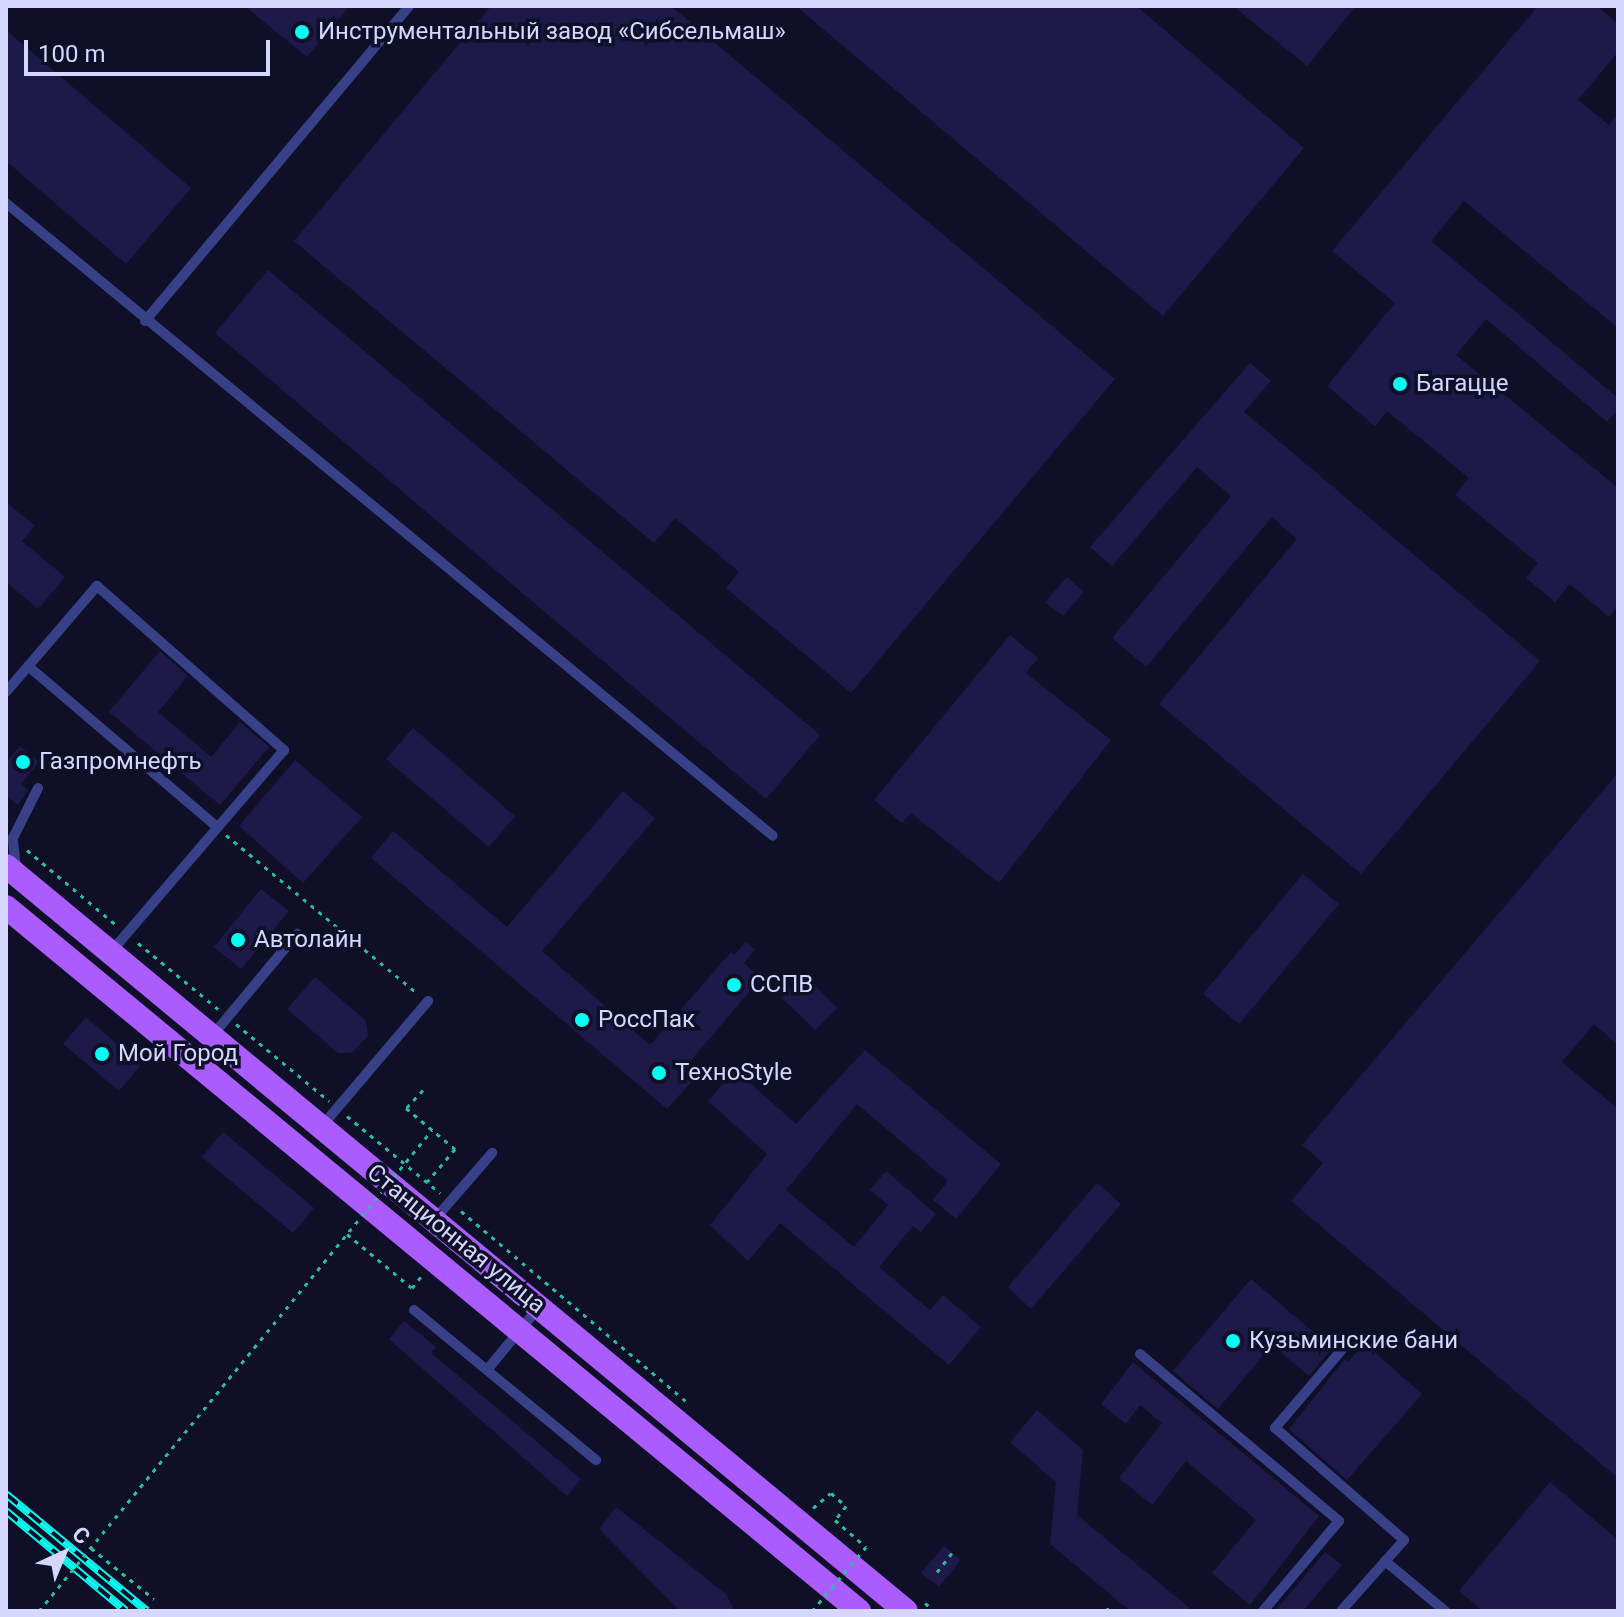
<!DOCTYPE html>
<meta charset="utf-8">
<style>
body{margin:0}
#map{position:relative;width:1624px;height:1617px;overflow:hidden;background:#0f0f28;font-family:Roboto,sans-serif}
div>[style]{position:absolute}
.building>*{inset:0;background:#1d1a49}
.path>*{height:3px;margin-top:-1.5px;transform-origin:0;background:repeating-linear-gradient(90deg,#2cbd9f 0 4px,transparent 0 10px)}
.lane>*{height:10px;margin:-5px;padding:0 5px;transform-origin:5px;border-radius:5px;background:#384188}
.primary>*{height:24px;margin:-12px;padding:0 12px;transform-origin:12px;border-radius:12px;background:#aa5cff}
.rail>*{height:8px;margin-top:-4px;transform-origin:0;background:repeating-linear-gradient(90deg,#0f0f28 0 15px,#01fff3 0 30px);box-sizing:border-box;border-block:2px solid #01fff3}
.path-bridge>*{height:3px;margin-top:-1.5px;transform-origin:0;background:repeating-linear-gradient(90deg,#2cbd9f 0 4px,transparent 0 10px)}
.dots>*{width:22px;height:22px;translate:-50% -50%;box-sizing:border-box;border:4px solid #0f0f28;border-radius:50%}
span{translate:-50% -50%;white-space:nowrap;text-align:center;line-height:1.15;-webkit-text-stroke:7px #0f0f28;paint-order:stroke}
.poi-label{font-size:24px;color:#d5d7ff}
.left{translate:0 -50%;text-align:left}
.street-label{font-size:24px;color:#d5d7ff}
.frame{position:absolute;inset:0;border:8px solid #d5d7ff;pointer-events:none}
.north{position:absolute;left:24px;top:1513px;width:80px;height:80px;-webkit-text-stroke:6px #0f0f28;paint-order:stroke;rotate:44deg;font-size:22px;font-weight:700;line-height:32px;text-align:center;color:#d5d7ff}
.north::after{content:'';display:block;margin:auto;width:28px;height:36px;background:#d5d7ff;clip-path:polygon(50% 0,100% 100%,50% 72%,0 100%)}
.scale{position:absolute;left:24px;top:40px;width:246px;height:36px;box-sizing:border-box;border:4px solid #d5d7ff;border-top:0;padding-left:10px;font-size:24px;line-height:28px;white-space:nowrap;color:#d5d7ff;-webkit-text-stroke:6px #0f0f28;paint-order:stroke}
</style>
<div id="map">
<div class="building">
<i style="clip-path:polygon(245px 6px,350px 6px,307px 57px)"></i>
<i style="clip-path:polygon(491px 6px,671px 6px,1115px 379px,851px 693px,726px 588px,739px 572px,675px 518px,654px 543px,294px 241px)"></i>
<i style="clip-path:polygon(796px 6px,1136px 6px,1304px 148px,1163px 316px)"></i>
<i style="clip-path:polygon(1233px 6px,1356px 6px,1307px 66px)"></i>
<i style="clip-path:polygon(1538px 6px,1597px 6px,1618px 24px,1618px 52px,1578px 100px,1609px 125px,1618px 114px,1618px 328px,1464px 201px,1431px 241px,1618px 398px,1618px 409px,1607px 422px,1486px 319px,1456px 355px,1618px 488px,1618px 607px,1609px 617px,1570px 584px,1555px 602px,1526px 578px,1538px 563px,1455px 495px,1469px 478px,1387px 411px,1375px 426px,1327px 386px,1395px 303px,1332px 251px)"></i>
<i style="clip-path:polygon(6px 30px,191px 188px,126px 264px,6px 161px)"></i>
<i style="clip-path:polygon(268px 270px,820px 735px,766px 799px,215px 333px)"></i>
<i style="clip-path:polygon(1250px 363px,1271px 381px,1244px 412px,1540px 661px,1361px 874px,1159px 704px,1297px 539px,1272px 517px,1146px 667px,1112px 638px,1231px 496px,1197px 467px,1112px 566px,1090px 547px)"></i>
<i style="clip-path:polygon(6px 502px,35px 526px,22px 541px,65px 577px,38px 609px,6px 582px)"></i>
<i style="clip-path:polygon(1067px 577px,1084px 592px,1063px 616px,1045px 602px)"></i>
<i style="clip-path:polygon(1010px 635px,1038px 658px,1026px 673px,1111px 740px,999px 883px,911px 813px,902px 823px,874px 800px)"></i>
<i style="clip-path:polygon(160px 651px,188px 676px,158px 712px,211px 757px,240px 722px,269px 747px,220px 805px,109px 712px)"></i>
<i style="clip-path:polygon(413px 728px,515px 816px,489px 847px,386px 759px)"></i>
<i style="clip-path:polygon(20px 746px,39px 762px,21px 784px,28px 790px,18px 805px,6px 795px,6px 763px)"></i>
<i style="clip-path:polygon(295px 760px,362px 817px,303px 883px,239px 826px)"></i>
<i style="clip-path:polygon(1618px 773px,1618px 1045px,1594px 1024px,1562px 1062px,1618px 1109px,1618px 1478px,1291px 1201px,1323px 1163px,1302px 1145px)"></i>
<i style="clip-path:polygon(623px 791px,655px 818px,542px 951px,650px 1045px,731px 952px,734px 955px,746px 942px,755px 950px,744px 963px,761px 978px,681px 1072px,692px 1081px,667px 1109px,371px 858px,393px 831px,507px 927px)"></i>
<i style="clip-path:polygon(1303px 874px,1339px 904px,1239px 1024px,1203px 994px)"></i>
<i style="clip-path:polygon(261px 889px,289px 911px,241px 969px,214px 947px)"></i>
<i style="clip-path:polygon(804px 975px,837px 1008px,815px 1030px,782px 998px)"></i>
<i style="clip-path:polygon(315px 977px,366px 1021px,368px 1036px,352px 1053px,338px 1053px,287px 1009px)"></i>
<i style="clip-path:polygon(86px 1017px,141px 1065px,119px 1091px,63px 1044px)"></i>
<i style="clip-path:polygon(865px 1050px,1001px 1164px,956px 1219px,933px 1200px,948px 1181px,857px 1104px,786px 1190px,854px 1247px,888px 1205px,870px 1190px,886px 1171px,936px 1214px,921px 1232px,913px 1226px,879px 1267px,930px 1310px,943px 1295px,981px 1327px,949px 1365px,780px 1223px,748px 1261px,710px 1225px,767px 1154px,708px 1101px,735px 1070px,796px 1124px)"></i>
<i style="clip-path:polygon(223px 1132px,314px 1208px,293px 1233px,202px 1157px)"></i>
<i style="clip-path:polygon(1097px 1183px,1121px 1204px,1031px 1309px,1008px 1287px)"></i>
<i style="clip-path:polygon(1251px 1279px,1332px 1348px,1309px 1376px,1272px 1345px,1218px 1409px,1173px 1371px)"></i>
<i style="clip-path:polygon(404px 1321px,436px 1347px,431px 1353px,581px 1479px,567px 1496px,389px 1339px)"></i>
<i style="clip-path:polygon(1364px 1343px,1422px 1394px,1347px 1480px,1289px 1429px,1345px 1359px,1348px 1362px)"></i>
<i style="clip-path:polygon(1133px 1362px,1319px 1516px,1250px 1605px,1212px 1573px,1256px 1520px,1186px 1461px,1152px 1505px,1119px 1478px,1162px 1423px,1140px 1405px,1126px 1424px,1101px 1404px)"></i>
<i style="clip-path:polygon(1037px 1410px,1083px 1450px,1077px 1515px,1193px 1611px,1130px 1611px,1050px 1544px,1056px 1482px,1010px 1442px)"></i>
<i style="clip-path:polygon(1550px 1482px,1618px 1540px,1618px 1611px,1483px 1611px,1459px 1591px)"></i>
<i style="clip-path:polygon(616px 1507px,726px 1594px,735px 1611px,680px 1611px,599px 1529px)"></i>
<i style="clip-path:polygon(944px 1546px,961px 1560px,939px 1587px,921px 1573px)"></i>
<i style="clip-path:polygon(1325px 1552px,1342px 1565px,1303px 1611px,1275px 1611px)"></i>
</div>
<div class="path">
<i style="left:226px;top:835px;width:248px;rotate:39.6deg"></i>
<i style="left:27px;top:850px;width:116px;rotate:40.1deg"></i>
<i style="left:138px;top:943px;width:104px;rotate:39.5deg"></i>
<i style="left:236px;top:1024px;width:121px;rotate:39.6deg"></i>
<i style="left:423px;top:1090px;width:25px;rotate:133deg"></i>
<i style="left:406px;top:1108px;width:64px;rotate:39.9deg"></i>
<i style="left:455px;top:1149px;width:43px;rotate:130.3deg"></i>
<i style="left:347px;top:1116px;width:121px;rotate:39.6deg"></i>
<i style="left:461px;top:1211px;width:296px;rotate:40.2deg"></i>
<i style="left:347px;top:1234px;width:85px;rotate:39.7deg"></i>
<i style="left:412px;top:1288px;width:16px;rotate:-52deg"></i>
<i style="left:813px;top:1508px;width:23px;rotate:-40deg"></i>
<i style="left:831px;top:1493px;width:20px;rotate:41deg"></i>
<i style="left:846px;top:1506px;width:18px;rotate:128deg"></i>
<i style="left:835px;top:1520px;width:41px;rotate:41.1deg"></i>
<i style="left:91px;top:1548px;width:81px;rotate:39deg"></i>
<i style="left:937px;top:1572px;width:24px;rotate:-52deg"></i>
<i style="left:925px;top:1603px;width:13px;rotate:39deg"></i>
<i style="left:1106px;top:1611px;width:6px;rotate:-51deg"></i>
</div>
<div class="lane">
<i style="left:6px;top:203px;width:994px;rotate:39.53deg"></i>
<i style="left:145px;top:321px;width:411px;rotate:-50deg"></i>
<i style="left:28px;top:666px;width:248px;rotate:40.4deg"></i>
<i style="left:6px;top:692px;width:140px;rotate:-49.4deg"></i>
<i style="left:97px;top:586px;width:249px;rotate:41.3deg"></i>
<i style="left:284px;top:750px;width:266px;rotate:130.6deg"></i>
<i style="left:16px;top:869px;width:31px;rotate:-96deg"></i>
<i style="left:13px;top:838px;width:56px;rotate:-63.4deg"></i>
<i style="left:212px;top:1036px;width:133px;rotate:-50.2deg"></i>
<i style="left:322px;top:1126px;width:164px;rotate:-49.7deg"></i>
<i style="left:434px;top:1220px;width:89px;rotate:-49.1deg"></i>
<i style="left:414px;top:1310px;width:236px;rotate:39.5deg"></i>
<i style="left:1140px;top:1354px;width:260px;rotate:40deg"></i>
<i style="left:1339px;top:1521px;width:118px;rotate:130.2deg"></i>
<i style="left:487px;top:1370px;width:82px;rotate:-50.5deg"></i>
<i style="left:1385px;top:1561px;width:78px;rotate:39.8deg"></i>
<i style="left:1341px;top:1611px;width:95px;rotate:-48.4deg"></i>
<i style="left:1404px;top:1540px;width:171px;rotate:-139deg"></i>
<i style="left:1275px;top:1428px;width:117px;rotate:-49.5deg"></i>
</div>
<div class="primary">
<i style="left:6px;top:866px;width:1168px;rotate:39.62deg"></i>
<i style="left:6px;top:907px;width:1106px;rotate:39.53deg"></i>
</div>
<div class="rail">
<i style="left:6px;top:1494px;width:183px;rotate:39.7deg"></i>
<i style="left:6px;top:1511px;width:156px;rotate:39.8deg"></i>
</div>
<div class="path-bridge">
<i style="left:39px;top:1611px;width:621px;rotate:-50.75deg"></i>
<i style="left:812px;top:1611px;width:84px;rotate:-49.8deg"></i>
</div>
<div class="dots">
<i style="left:302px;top:32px;background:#01fff3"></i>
<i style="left:1400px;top:384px;background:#01fff3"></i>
<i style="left:23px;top:762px;background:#01fff3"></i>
<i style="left:238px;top:940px;background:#01fff3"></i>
<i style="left:734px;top:985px;background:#01fff3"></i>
<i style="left:582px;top:1020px;background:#01fff3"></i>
<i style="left:102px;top:1054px;background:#01fff3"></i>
<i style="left:659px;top:1073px;background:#01fff3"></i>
<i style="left:1233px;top:1341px;background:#01fff3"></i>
</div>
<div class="poi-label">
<span class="left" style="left:318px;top:32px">Инструментальный завод «Сибсельмаш»</span>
<span class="left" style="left:1416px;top:384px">Багацце</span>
<span class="left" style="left:39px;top:762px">Газпромнефть</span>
<span class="left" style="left:254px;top:940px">Автолайн</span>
<span class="left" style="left:750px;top:985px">ССПВ</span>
<span class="left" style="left:598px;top:1020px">РоссПак</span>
<span class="left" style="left:118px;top:1054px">Мой Город</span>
<span class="left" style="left:675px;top:1073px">ТехноStyle</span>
<span class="left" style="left:1249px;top:1341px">Кузьминские бани</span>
</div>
<div class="street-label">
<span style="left:456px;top:1239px;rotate:39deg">Станционная улица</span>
</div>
<div class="frame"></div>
<div class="north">С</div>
<div class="scale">100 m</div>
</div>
